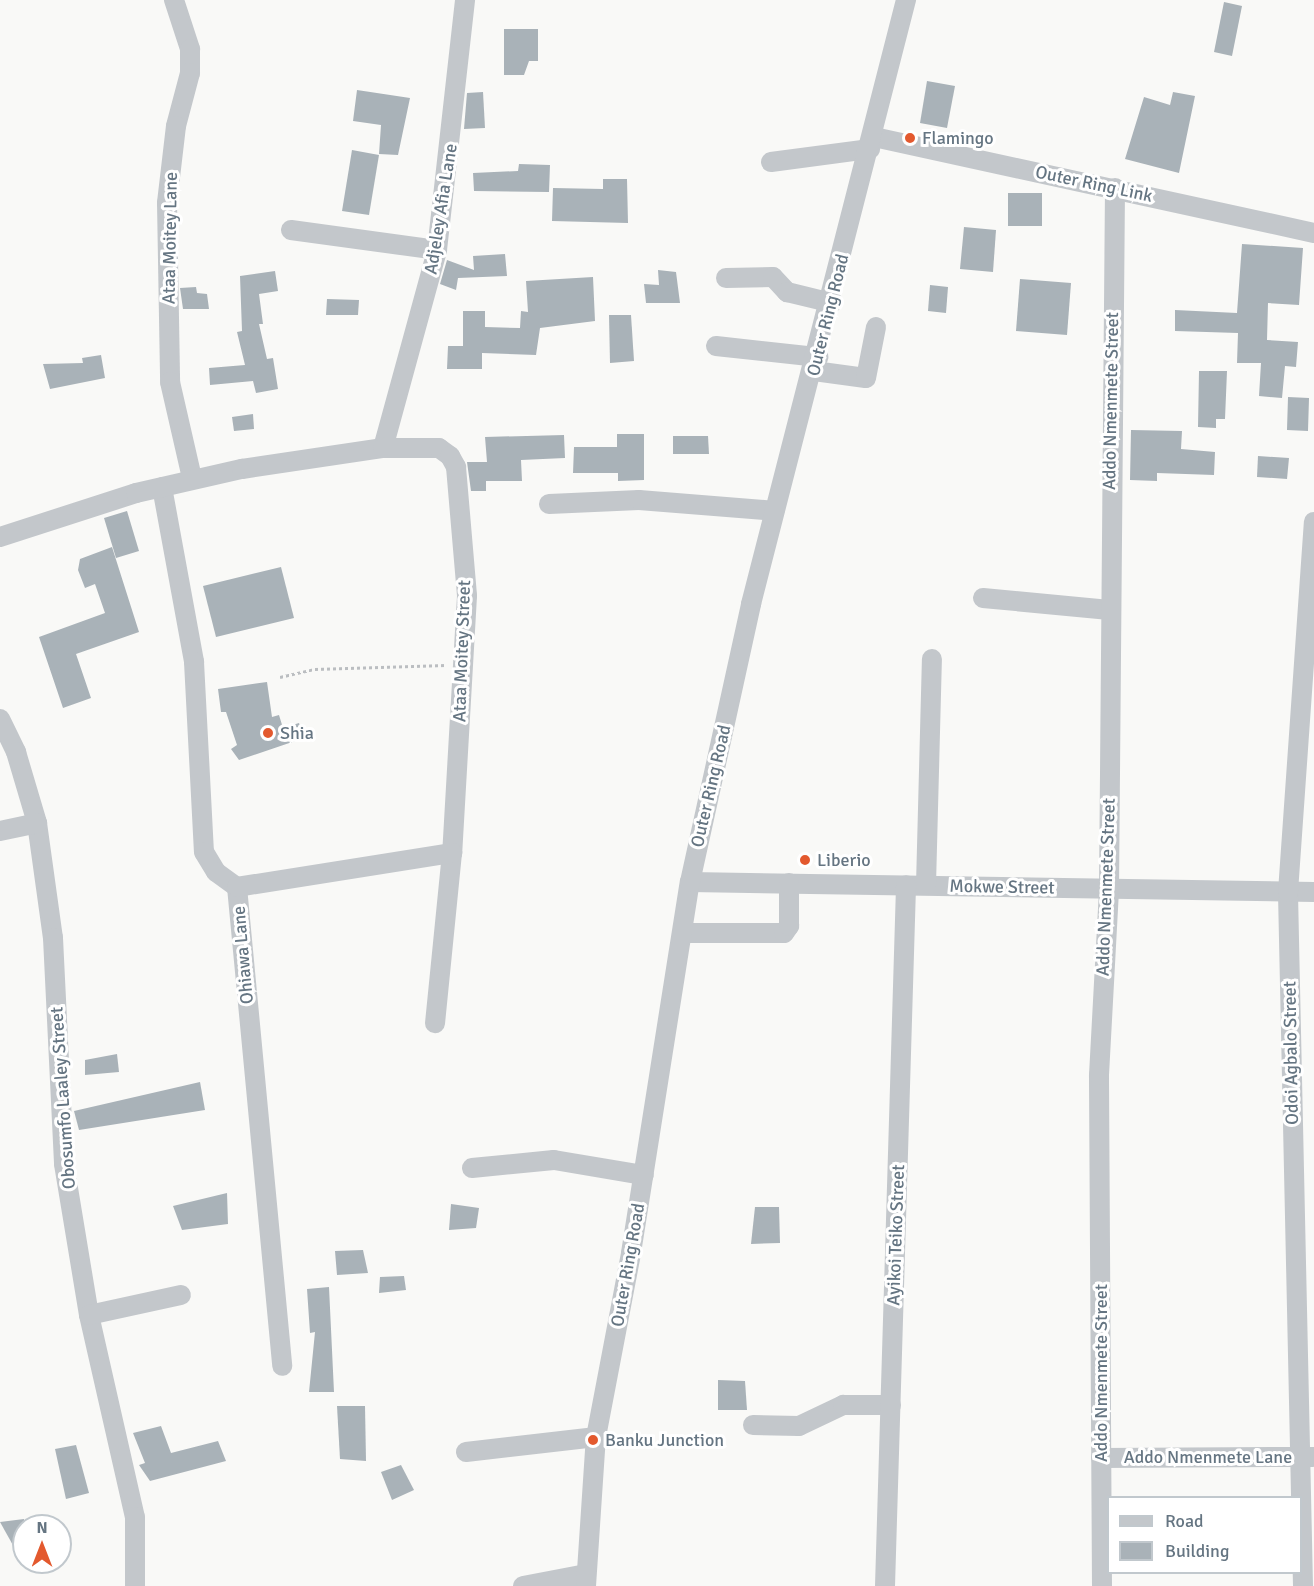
<!DOCTYPE html>
<style>
body{margin:0}
#map{position:relative;width:1314px;height:1586px;overflow:hidden;background:#f9f9f7;font-family:Signika,sans-serif}
div>[style]{position:absolute}
.building>*{inset:0;background:#a9b2b8}
.path>*{height:3px;margin-top:-1.5px;transform-origin:0;background:repeating-linear-gradient(90deg,#bbbec1 0 3px,transparent 0 6px)}
.minor>*{height:20px;margin:-10px;padding:0 10px;transform-origin:10px;border-radius:10px;background:#c3c7cb}
.dots>*{width:16px;height:16px;translate:-50% -50%;box-sizing:border-box;border:3px solid #fff;border-radius:50%}
span{translate:-50% -50%;white-space:nowrap;text-align:center;line-height:1.15;-webkit-text-stroke:6px #fff;paint-order:stroke}
.poi-label{font-size:18px;color:#657582}
.left{translate:0 -50%;text-align:left}
.street-label{font-size:18px;color:#657582}
.legend{position:absolute;left:1107px;top:1496px;width:195px;height:78px;box-sizing:border-box;background:#fff;border:2px solid #c1c8cd;margin:0;padding:8px 10px;list-style:none;font-size:18px;color:#657582}
.legend li{display:flex;align-items:center;gap:12px;height:30px}
.legend b{width:30px;border:2px solid #c1c8cd}
.north{position:absolute;left:12px;top:1514px;width:60px;height:60px;box-sizing:border-box;background:#fff;border:2px solid #c1c8cd;border-radius:50%;rotate:0deg;font-size:16px;font-weight:700;line-height:24px;text-align:center;color:#657582}
.north::after{content:'';display:block;margin:auto;width:21px;height:27px;background:#e3592e;clip-path:polygon(50% 0,100% 100%,50% 72%,0 100%)}
</style>
<div id="map">
<div class="building">
<i style="clip-path:polygon(1224px 2px,1242px 6px,1232px 56px,1214px 52px)"></i>
<i style="clip-path:polygon(504px 29px,538px 29px,538px 61px,529px 61px,524px 75px,504px 75px)"></i>
<i style="clip-path:polygon(927px 81px,955px 86px,947px 128px,920px 123px)"></i>
<i style="clip-path:polygon(357px 90px,410px 98px,398px 155px,379px 154px,381px 125px,353px 121px)"></i>
<i style="clip-path:polygon(483px 92px,485px 128px,464px 129px,467px 93px)"></i>
<i style="clip-path:polygon(1173px 92px,1195px 96px,1179px 173px,1125px 159px,1144px 97px,1170px 105px)"></i>
<i style="clip-path:polygon(352px 150px,379px 155px,369px 215px,342px 211px)"></i>
<i style="clip-path:polygon(519px 164px,550px 165px,549px 192px,474px 191px,473px 173px,518px 171px)"></i>
<i style="clip-path:polygon(603px 179px,627px 179px,628px 223px,552px 221px,553px 188px,603px 189px)"></i>
<i style="clip-path:polygon(1008px 193px,1042px 193px,1042px 226px,1008px 226px)"></i>
<i style="clip-path:polygon(964px 227px,996px 230px,993px 272px,960px 269px)"></i>
<i style="clip-path:polygon(1242px 244px,1303px 248px,1299px 305px,1268px 303px,1267px 340px,1298px 342px,1296px 367px,1285px 366px,1282px 398px,1259px 396px,1261px 363px,1237px 363px,1238px 333px,1175px 331px,1175px 310px,1237px 313px)"></i>
<i style="clip-path:polygon(505px 254px,507px 276px,458px 278px,456px 290px,440px 284px,447px 260px,474px 270px,473px 256px)"></i>
<i style="clip-path:polygon(658px 270px,676px 272px,680px 303px,646px 303px,644px 284px,659px 285px)"></i>
<i style="clip-path:polygon(275px 271px,278px 291px,259px 294px,263px 324px,259px 324px,267px 359px,273px 358px,278px 389px,256px 393px,253px 381px,210px 385px,209px 368px,245px 365px,237px 332px,242px 331px,240px 276px)"></i>
<i style="clip-path:polygon(593px 277px,595px 321px,540px 328px,536px 355px,482px 353px,482px 369px,447px 369px,448px 346px,463px 346px,463px 311px,485px 311px,485px 327px,520px 328px,521px 311px,528px 312px,526px 281px)"></i>
<i style="clip-path:polygon(1020px 279px,1071px 283px,1067px 335px,1016px 331px)"></i>
<i style="clip-path:polygon(930px 285px,948px 287px,946px 313px,928px 311px)"></i>
<i style="clip-path:polygon(196px 287px,197px 293px,207px 294px,209px 309px,183px 309px,180px 288px)"></i>
<i style="clip-path:polygon(327px 299px,359px 300px,358px 315px,326px 315px)"></i>
<i style="clip-path:polygon(609px 315px,631px 315px,634px 361px,610px 363px)"></i>
<i style="clip-path:polygon(101px 355px,105px 378px,50px 389px,43px 364px,83px 363px,82px 358px)"></i>
<i style="clip-path:polygon(1199px 371px,1227px 371px,1225px 419px,1216px 419px,1216px 428px,1198px 427px)"></i>
<i style="clip-path:polygon(1288px 397px,1309px 398px,1308px 431px,1287px 430px)"></i>
<i style="clip-path:polygon(253px 414px,254px 429px,234px 431px,232px 417px)"></i>
<i style="clip-path:polygon(1131px 430px,1182px 431px,1181px 449px,1215px 452px,1214px 475px,1157px 473px,1157px 481px,1130px 480px)"></i>
<i style="clip-path:polygon(617px 434px,644px 434px,644px 480px,618px 481px,618px 473px,573px 473px,574px 447px,617px 447px)"></i>
<i style="clip-path:polygon(564px 435px,565px 458px,521px 460px,522px 481px,486px 481px,486px 491px,471px 491px,467px 462px,487px 462px,485px 437px)"></i>
<i style="clip-path:polygon(673px 436px,708px 436px,709px 454px,673px 454px)"></i>
<i style="clip-path:polygon(1258px 456px,1289px 458px,1287px 479px,1257px 477px)"></i>
<i style="clip-path:polygon(127px 511px,139px 551px,116px 558px,104px 518px)"></i>
<i style="clip-path:polygon(112px 547px,139px 632px,76px 654px,91px 698px,63px 708px,39px 637px,105px 613px,95px 584px,85px 588px,78px 570px,80px 559px)"></i>
<i style="clip-path:polygon(281px 567px,294px 618px,216px 637px,203px 586px)"></i>
<i style="clip-path:polygon(267px 682px,272px 717px,279px 715px,283px 728px,299px 723px,304px 738px,239px 760px,231px 749px,237px 745px,226px 712px,221px 712px,218px 689px)"></i>
<i style="clip-path:polygon(117px 1054px,119px 1072px,85px 1075px,85px 1060px)"></i>
<i style="clip-path:polygon(200px 1082px,205px 1110px,79px 1130px,74px 1111px)"></i>
<i style="clip-path:polygon(227px 1193px,228px 1224px,182px 1230px,173px 1206px)"></i>
<i style="clip-path:polygon(451px 1204px,479px 1208px,476px 1228px,449px 1230px)"></i>
<i style="clip-path:polygon(755px 1207px,779px 1207px,780px 1243px,751px 1244px)"></i>
<i style="clip-path:polygon(363px 1250px,368px 1273px,337px 1275px,335px 1251px)"></i>
<i style="clip-path:polygon(404px 1276px,406px 1290px,379px 1293px,380px 1277px)"></i>
<i style="clip-path:polygon(329px 1287px,334px 1392px,309px 1392px,315px 1332px,310px 1333px,307px 1289px)"></i>
<i style="clip-path:polygon(718px 1380px,745px 1381px,747px 1410px,718px 1410px)"></i>
<i style="clip-path:polygon(337px 1406px,365px 1406px,366px 1461px,340px 1459px)"></i>
<i style="clip-path:polygon(161px 1426px,171px 1453px,218px 1441px,226px 1461px,150px 1481px,139px 1465px,145px 1463px,133px 1433px)"></i>
<i style="clip-path:polygon(76px 1445px,89px 1493px,66px 1499px,55px 1449px)"></i>
<i style="clip-path:polygon(401px 1465px,414px 1490px,392px 1500px,381px 1472px)"></i>
<i style="clip-path:polygon(24px 1519px,24px 1565px,0 1522px)"></i>
</div>
<div class="path">
<i style="left:280px;top:677px;width:36px;rotate:-13deg"></i>
<i style="left:315px;top:669px;width:131px;rotate:-1.7deg"></i>
</div>
<div class="minor">
<i style="left:174px;top:0;width:52px;rotate:71.9deg"></i>
<i style="left:190px;top:49px;width:24px;rotate:90deg"></i>
<i style="left:190px;top:73px;width:55px;rotate:104.8deg"></i>
<i style="left:176px;top:126px;width:78px;rotate:96.7deg"></i>
<i style="left:167px;top:203px;width:179px;rotate:89deg"></i>
<i style="left:170px;top:382px;width:98px;rotate:77.1deg"></i>
<i style="left:874px;top:137px;width:450px;rotate:12.3deg"></i>
<i style="left:771px;top:162px;width:100px;rotate:-7.5deg"></i>
<i style="left:291px;top:230px;width:147px;rotate:7.8deg"></i>
<i style="left:726px;top:278px;width:47px;rotate:-1.2deg"></i>
<i style="left:773px;top:277px;width:21px;rotate:47deg"></i>
<i style="left:787px;top:292px;width:46px;rotate:13.7deg"></i>
<i style="left:716px;top:346px;width:103px;rotate:6.2deg"></i>
<i style="left:814px;top:371px;width:52px;rotate:7.7deg"></i>
<i style="left:866px;top:378px;width:52px;rotate:-78.9deg"></i>
<i style="left:383px;top:448px;width:205px;rotate:-74.7deg"></i>
<i style="left:437px;top:250px;width:252px;rotate:-83.6deg"></i>
<i style="left:162px;top:487px;width:178px;rotate:79.6deg"></i>
<i style="left:194px;top:662px;width:190px;rotate:87deg"></i>
<i style="left:204px;top:852px;width:23px;rotate:59deg"></i>
<i style="left:216px;top:872px;width:26px;rotate:36deg"></i>
<i style="left:237px;top:887px;width:481px;rotate:84.6deg"></i>
<i style="left:549px;top:504px;width:90px;rotate:-2.5deg"></i>
<i style="left:639px;top:500px;width:136px;rotate:4.6deg"></i>
<i style="left:0;top:537px;width:143px;rotate:-17.9deg"></i>
<i style="left:136px;top:493px;width:109px;rotate:-12.8deg"></i>
<i style="left:242px;top:469px;width:143px;rotate:-8.5deg"></i>
<i style="left:383px;top:448px;width:56px"></i>
<i style="left:439px;top:448px;width:14px;rotate:36deg"></i>
<i style="left:450px;top:456px;width:13px;rotate:61deg"></i>
<i style="left:456px;top:467px;width:129px;rotate:85.1deg"></i>
<i style="left:467px;top:596px;width:257px;rotate:93.3deg"></i>
<i style="left:452px;top:853px;width:171px;rotate:95.7deg"></i>
<i style="left:983px;top:598px;width:127px;rotate:5.4deg"></i>
<i style="left:0;top:719px;width:37px;rotate:64deg"></i>
<i style="left:16px;top:752px;width:74px;rotate:73.5deg"></i>
<i style="left:37px;top:823px;width:116px;rotate:82.1deg"></i>
<i style="left:53px;top:938px;width:226px;rotate:87.2deg"></i>
<i style="left:64px;top:1164px;width:153px;rotate:80.6deg"></i>
<i style="left:89px;top:1315px;width:207px;rotate:77.2deg"></i>
<i style="left:135px;top:1517px;width:69px;rotate:90deg"></i>
<i style="left:0;top:831px;width:38px;rotate:-12deg"></i>
<i style="left:690px;top:882px;width:624px;rotate:0.92deg"></i>
<i style="left:926px;top:885px;width:226px;rotate:-88.5deg"></i>
<i style="left:237px;top:887px;width:218px;rotate:-9deg"></i>
<i style="left:683px;top:933px;width:101px"></i>
<i style="left:784px;top:933px;width:9px;rotate:-54deg"></i>
<i style="left:789px;top:926px;width:43px;rotate:-90deg"></i>
<i style="left:472px;top:1168px;width:82px;rotate:-5.6deg"></i>
<i style="left:554px;top:1160px;width:91px;rotate:9.5deg"></i>
<i style="left:89px;top:1315px;width:94px;rotate:-12.3deg"></i>
<i style="left:753px;top:1425px;width:46px;rotate:1.2deg"></i>
<i style="left:799px;top:1426px;width:49px;rotate:-25.5deg"></i>
<i style="left:843px;top:1405px;width:48px"></i>
<i style="left:466px;top:1452px;width:131px;rotate:-6.6deg"></i>
<i style="left:1101px;top:1458px;width:211px;rotate:-0.3deg"></i>
<i style="left:523px;top:1586px;width:64px;rotate:-10.8deg"></i>
<i style="left:586px;top:1586px;width:149px;rotate:-86.2deg"></i>
<i style="left:596px;top:1437px;width:187px;rotate:-79.2deg"></i>
<i style="left:631px;top:1253px;width:376px;rotate:-81deg"></i>
<i style="left:690px;top:882px;width:285px;rotate:-77.6deg"></i>
<i style="left:751px;top:604px;width:624px;rotate:-75.61deg"></i>
<i style="left:885px;top:1586px;width:701px;rotate:-88.28deg"></i>
<i style="left:1102px;top:1586px;width:511px;rotate:-90.34deg"></i>
<i style="left:1099px;top:1075px;width:185px;rotate:-86.9deg"></i>
<i style="left:1109px;top:890px;width:702px;rotate:-89.51deg"></i>
<i style="left:1303px;top:1586px;width:694px;rotate:-91.24deg"></i>
<i style="left:1288px;top:892px;width:371px;rotate:-86deg"></i>
</div>
<div class="dots">
<i style="left:910px;top:138px;background:#e3592e"></i>
<i style="left:268px;top:733px;background:#e3592e"></i>
<i style="left:805px;top:860px;background:#e3592e"></i>
<i style="left:593px;top:1440px;background:#e3592e"></i>
</div>
<div class="poi-label">
<span class="left" style="left:922px;top:138px">Flamingo</span>
<span class="left" style="left:280px;top:733px">Shia</span>
<span class="left" style="left:817px;top:860px">Liberio</span>
<span class="left" style="left:605px;top:1440px">Banku Junction</span>
</div>
<div class="street-label">
<span style="left:1094px;top:184px;rotate:12deg">Outer Ring Link</span>
<span style="left:441px;top:209px;rotate:-81deg">Adjeley Afia Lane</span>
<span style="left:170px;top:238px;rotate:-89deg">Ataa Moitey Lane</span>
<span style="left:828px;top:315px;rotate:-76deg">Outer Ring Road</span>
<span style="left:1111px;top:401px;rotate:-89deg">Addo Nmenmete Street</span>
<span style="left:462px;top:651px;rotate:-88deg">Ataa Moitey Street</span>
<span style="left:711px;top:786px;rotate:-77deg">Outer Ring Road</span>
<span style="left:1002px;top:887px;rotate:1deg">Mokwe Street</span>
<span style="left:1106px;top:887px;rotate:-88deg">Addo Nmenmete Street</span>
<span style="left:243px;top:955px;rotate:-95deg">Ohiawa Lane</span>
<span style="left:1291px;top:1053px;rotate:-91deg">Odoi Agbalo Street</span>
<span style="left:63px;top:1098px;rotate:-94deg">Obosumfo Laaley Street</span>
<span style="left:896px;top:1235px;rotate:-88deg">Ayikoi Teiko Street</span>
<span style="left:628px;top:1265px;rotate:-80deg">Outer Ring Road</span>
<span style="left:1101px;top:1373px;rotate:-90deg">Addo Nmenmete Street</span>
<span style="left:1208px;top:1457px">Addo Nmenmete Lane</span>
</div>
<ul class="legend">
<li><b style="height:8px;background:#c3c7cb"></b>Road</li>
<li><b style="height:16px;background:#a9b2b8"></b>Building</li>
</ul>
<div class="north">N</div>
</div>
